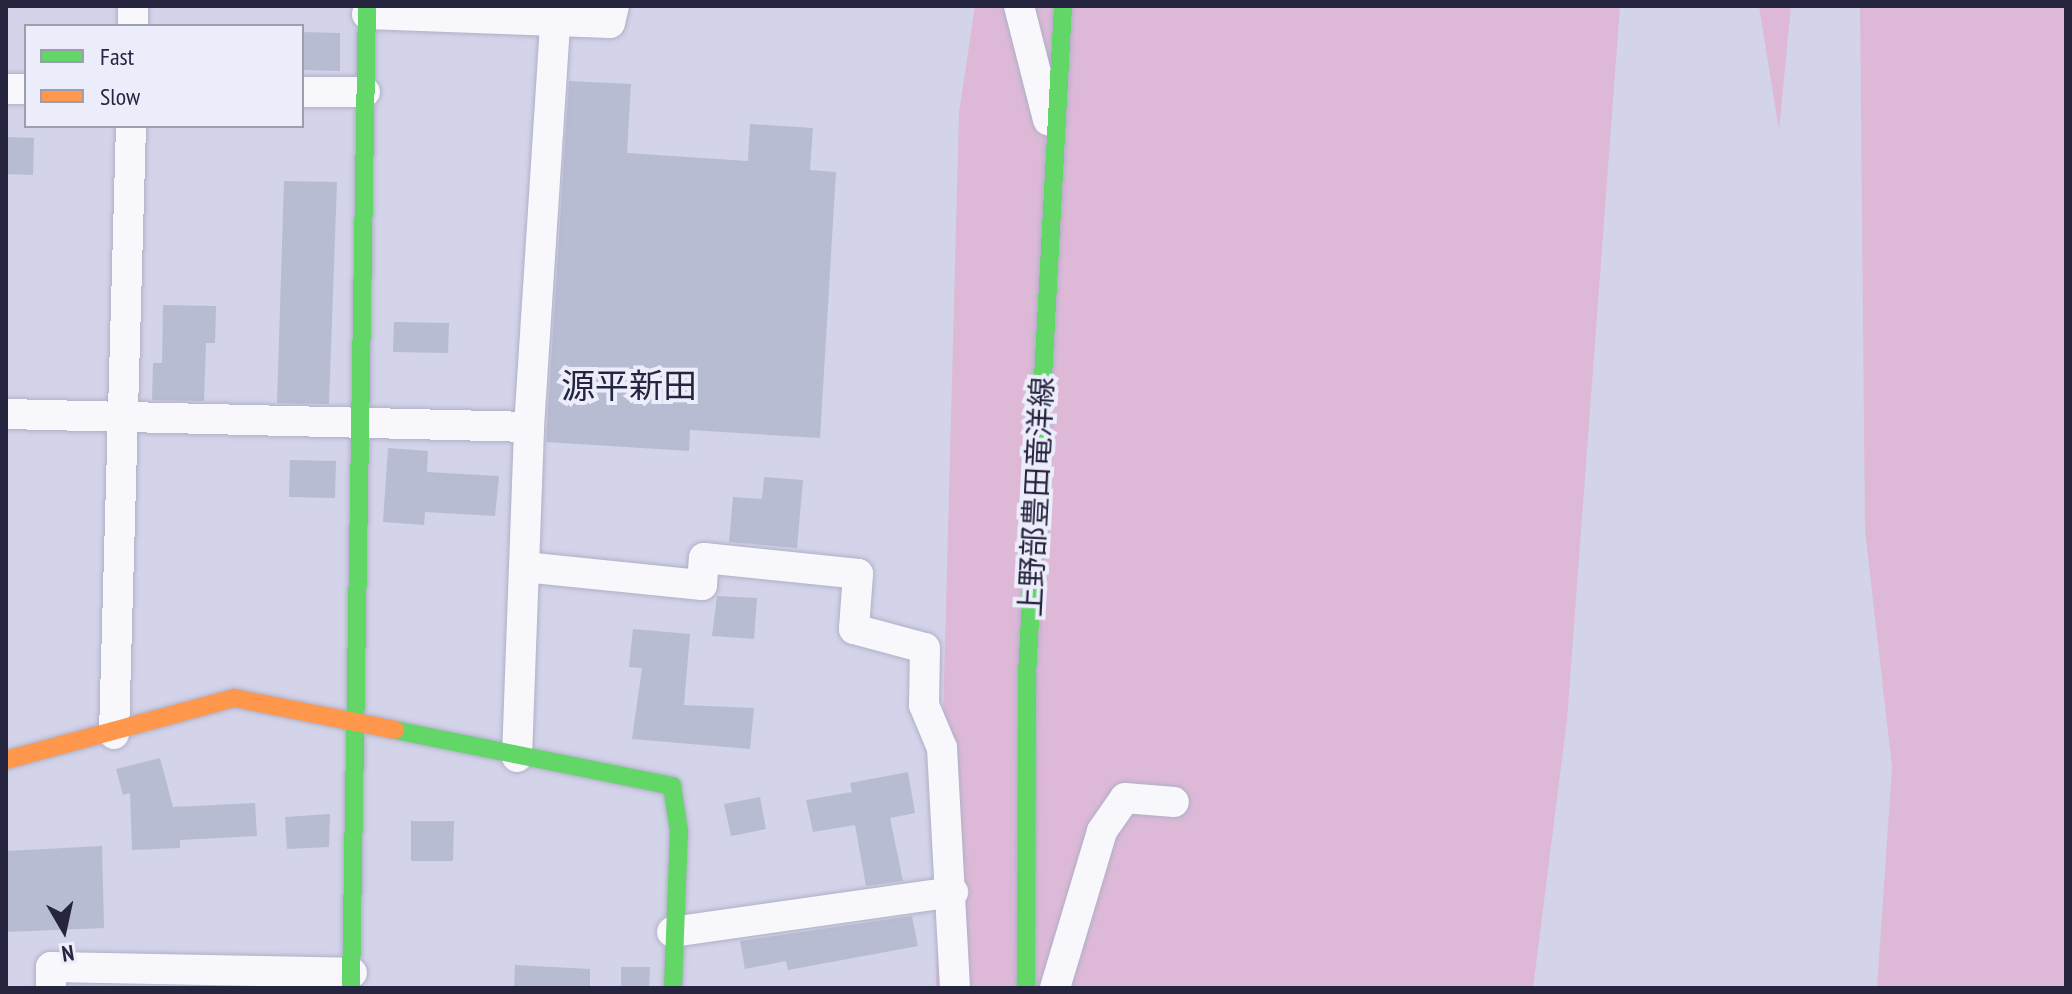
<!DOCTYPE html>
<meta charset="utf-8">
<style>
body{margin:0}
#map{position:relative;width:2072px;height:994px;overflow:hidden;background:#d3d3e9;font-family:"PT Sans Narrow","Noto Sans JP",sans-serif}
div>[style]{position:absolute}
.green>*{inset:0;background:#ddb9d7}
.building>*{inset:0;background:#b7bcd3}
.roads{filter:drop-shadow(0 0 2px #afafc6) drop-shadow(0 0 2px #afafc6)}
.street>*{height:30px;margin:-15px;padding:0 15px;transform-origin:15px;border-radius:15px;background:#f8f8fc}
.fast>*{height:18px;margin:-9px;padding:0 9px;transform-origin:9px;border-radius:9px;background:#63d668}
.slow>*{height:18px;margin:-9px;padding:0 9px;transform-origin:9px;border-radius:9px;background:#ff974d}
span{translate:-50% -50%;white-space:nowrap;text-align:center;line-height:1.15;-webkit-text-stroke:8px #ecedfb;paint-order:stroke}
.street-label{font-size:30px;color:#262540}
.quarter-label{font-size:34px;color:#262540}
.frame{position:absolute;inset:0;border:8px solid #262540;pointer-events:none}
.legend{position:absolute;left:24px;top:24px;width:280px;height:104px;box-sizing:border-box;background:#ecedfb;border:2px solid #9d9db0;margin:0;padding:10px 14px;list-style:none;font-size:24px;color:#262540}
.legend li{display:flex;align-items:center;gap:16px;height:40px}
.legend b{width:40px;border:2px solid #9d9db0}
.north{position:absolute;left:24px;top:890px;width:80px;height:80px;-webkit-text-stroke:6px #ecedfb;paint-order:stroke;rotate:171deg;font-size:22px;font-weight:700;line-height:32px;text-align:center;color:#262540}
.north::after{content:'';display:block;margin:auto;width:28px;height:36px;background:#262540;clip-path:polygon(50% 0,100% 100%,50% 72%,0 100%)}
</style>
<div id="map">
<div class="green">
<i style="clip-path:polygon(975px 6px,1620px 6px,1567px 720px,1533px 988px,936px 988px,959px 113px)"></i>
<i style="clip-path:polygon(1759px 6px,1791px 6px,1779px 130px)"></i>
<i style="clip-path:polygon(1860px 6px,2066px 6px,2066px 988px,1877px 988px,1892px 767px,1865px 530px)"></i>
</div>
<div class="building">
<i style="clip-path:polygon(302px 32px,340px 33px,340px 71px,302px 70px)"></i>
<i style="clip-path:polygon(569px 81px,631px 84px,627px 153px,748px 161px,750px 124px,813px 128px,810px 170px,836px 172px,820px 438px,690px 430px,689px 451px,546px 442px)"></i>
<i style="clip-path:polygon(6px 137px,34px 138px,33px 175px,6px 174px)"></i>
<i style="clip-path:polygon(284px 181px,337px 182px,329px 404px,277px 403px)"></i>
<i style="clip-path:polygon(163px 305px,216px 306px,215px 343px,206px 343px,204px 401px,152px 400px,153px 363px,162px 363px)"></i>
<i style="clip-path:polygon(394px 322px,449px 323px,448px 353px,393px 352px)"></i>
<i style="clip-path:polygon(388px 448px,428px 451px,427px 472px,499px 476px,495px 516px,425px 512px,424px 525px,383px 522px)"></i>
<i style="clip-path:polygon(290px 460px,336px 461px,335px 498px,289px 497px)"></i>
<i style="clip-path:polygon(764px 477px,803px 480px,797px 548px,729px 542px,733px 497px,762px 499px)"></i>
<i style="clip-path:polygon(717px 596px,757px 598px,754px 639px,712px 636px)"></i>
<i style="clip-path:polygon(633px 629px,690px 634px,684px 705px,754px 708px,750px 749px,632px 739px,642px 668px,629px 667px)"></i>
<i style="clip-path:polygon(160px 758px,173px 807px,255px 803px,257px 836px,180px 840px,180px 848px,132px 850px,130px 793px,123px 795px,116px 769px)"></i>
<i style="clip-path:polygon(908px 772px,915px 813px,890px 818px,903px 881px,866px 886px,855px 825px,813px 832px,806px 800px,852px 792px,850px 783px)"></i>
<i style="clip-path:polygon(760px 797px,766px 829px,731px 836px,724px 804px)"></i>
<i style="clip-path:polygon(330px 814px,329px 847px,287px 849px,285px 817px)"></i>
<i style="clip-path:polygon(411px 821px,454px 821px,453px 861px,411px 861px)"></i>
<i style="clip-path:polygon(102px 846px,104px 928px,6px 932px,6px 851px)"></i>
<i style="clip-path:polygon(912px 916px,918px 946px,788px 970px,786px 961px,745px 969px,740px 941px)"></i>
<i style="clip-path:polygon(515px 965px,590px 969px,590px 988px,514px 988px)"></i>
<i style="clip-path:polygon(621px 967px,650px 967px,649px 988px,621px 988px)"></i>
</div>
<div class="roads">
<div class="street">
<i style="left:1019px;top:6px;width:118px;rotate:75.7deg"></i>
<i style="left:367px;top:14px;width:243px;rotate:2.1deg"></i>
<i style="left:610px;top:23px;width:17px;rotate:-77deg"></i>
<i style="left:133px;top:26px;width:20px;rotate:-90deg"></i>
<i style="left:6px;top:89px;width:20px"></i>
<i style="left:302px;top:92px;width:63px"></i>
<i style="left:6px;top:414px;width:523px;rotate:1.42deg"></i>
<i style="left:524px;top:567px;width:179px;rotate:5.8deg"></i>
<i style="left:702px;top:585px;width:27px;rotate:-86deg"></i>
<i style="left:704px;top:558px;width:155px;rotate:5.9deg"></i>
<i style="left:858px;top:574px;width:55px;rotate:94.2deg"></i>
<i style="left:854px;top:629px;width:73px;rotate:15deg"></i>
<i style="left:925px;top:648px;width:57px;rotate:91deg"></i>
<i style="left:924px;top:705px;width:47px;rotate:67.3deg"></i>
<i style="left:942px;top:748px;width:240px;rotate:86.9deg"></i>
<i style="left:114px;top:734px;width:608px;rotate:-88.4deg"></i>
<i style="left:517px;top:757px;width:330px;rotate:-87.9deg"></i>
<i style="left:529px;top:427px;width:406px;rotate:-86.3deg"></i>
<i style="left:672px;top:932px;width:284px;rotate:-8.1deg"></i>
<i style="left:51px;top:988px;width:21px;rotate:-90deg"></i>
<i style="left:51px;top:967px;width:301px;rotate:1.1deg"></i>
<i style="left:1055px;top:988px;width:164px;rotate:-73.3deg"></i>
<i style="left:1102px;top:831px;width:40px;rotate:-55.1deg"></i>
<i style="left:1125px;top:798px;width:49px;rotate:4.7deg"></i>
</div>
<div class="fast">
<i style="left:395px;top:730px;width:283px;rotate:11.4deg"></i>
<i style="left:672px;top:786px;width:46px;rotate:81.2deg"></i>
<i style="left:679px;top:831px;width:157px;rotate:92.2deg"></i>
<i style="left:351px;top:988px;width:982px;rotate:-89.07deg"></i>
<i style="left:1026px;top:988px;width:313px;rotate:-89.8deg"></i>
<i style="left:1027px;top:675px;width:670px;rotate:-86.92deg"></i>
</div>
<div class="slow">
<i style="left:6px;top:760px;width:236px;rotate:-15.2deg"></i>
<i style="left:234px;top:698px;width:164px;rotate:11.2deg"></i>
</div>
</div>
<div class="street-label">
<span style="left:1036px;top:497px;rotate:-87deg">上野部豊田竜洋線</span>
</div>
<div class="quarter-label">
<span style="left:629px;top:386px">源平新田</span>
</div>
<div class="frame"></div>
<ul class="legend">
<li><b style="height:10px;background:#63d668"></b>Fast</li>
<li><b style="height:10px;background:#ff974d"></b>Slow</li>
</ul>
<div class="north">N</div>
</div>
